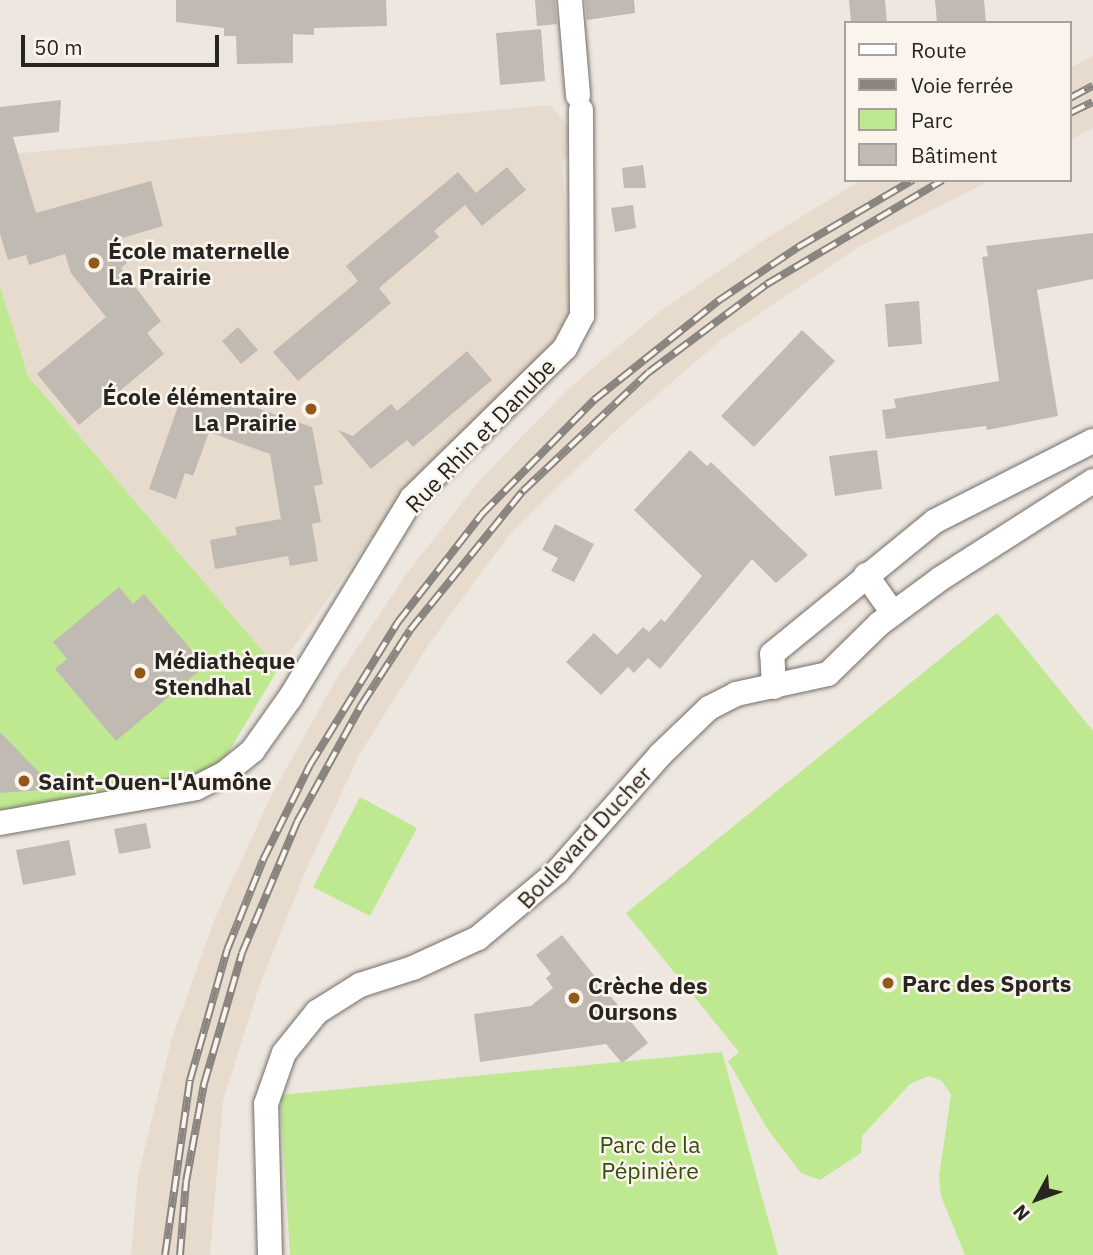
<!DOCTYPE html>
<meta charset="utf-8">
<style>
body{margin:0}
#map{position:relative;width:1093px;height:1255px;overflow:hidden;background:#eee7e0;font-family:"IBM Plex Sans",sans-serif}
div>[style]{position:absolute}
.built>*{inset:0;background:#e7dbce}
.green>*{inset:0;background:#bee990}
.building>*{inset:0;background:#c1bab3}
.roads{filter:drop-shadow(0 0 2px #746e68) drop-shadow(0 0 2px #746e68)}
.minor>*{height:24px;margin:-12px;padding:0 12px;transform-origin:12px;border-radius:12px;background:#fff}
.rail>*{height:8px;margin-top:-4px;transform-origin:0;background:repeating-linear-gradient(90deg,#fbf4ed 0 16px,#8a8581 0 32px);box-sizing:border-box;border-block:2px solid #8a8581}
.dots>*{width:19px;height:19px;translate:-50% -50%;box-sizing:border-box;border:4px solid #fbf4ed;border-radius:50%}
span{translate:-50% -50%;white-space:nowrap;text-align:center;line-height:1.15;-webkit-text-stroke:5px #fbf4ed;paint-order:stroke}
.poi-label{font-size:23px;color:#272522;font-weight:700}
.left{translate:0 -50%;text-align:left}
.right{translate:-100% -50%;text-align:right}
.street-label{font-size:23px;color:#272522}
.park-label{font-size:23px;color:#324c0b}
.legend{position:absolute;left:844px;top:21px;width:228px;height:161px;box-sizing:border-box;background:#fbf4ed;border:2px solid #a6a19c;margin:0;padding:9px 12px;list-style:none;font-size:21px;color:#272522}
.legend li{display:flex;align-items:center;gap:14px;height:35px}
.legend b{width:35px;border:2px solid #a6a19c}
.north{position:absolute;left:1002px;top:1164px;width:70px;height:70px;-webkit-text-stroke:5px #fbf4ed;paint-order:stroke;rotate:229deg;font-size:19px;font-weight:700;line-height:28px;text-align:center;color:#272522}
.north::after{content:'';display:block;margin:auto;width:24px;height:32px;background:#272522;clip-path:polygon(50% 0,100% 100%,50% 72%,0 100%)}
.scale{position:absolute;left:21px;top:35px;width:198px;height:32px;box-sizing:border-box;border:4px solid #272522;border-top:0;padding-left:9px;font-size:21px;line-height:24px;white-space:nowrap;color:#272522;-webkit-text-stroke:5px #fbf4ed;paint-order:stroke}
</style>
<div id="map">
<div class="built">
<i style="clip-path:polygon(1093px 56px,1093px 128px,1070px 140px,1070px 68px)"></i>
<i style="clip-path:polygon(550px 105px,569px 127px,574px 149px,562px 163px,572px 306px,569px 318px,555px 341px,403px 493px,278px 669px,28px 376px,0 286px,0 155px)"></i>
<i style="clip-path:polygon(861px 180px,991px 180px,857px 248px,722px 339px,615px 431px,509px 535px,429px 644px,359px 755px,307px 868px,259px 987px,223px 1101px,210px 1255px,131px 1255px,138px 1176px,171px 1041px,215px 918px,271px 796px,334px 683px,405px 576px,479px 481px,567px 390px,659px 312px,767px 238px)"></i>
</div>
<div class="green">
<i style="clip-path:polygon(0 286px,28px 376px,278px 669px,228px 753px,219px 763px,197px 775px,0 813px)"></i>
<i style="clip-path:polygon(997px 613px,1093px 731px,1093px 1255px,965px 1255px,941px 1196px,939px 1176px,951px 1095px,942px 1081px,929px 1076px,910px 1084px,862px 1136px,861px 1153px,820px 1180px,801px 1173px,768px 1130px,728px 1061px,739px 1052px,626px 913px)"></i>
<i style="clip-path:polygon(360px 797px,417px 828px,370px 916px,313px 887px)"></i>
<i style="clip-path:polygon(722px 1052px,778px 1255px,290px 1255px,280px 1095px)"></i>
</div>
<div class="building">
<i style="clip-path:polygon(176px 0,386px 0,387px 26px,314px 28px,314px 35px,293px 34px,293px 63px,237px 64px,236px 36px,224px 36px,224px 28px,176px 22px)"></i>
<i style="clip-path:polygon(535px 0,555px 0,557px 24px,537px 26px)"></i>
<i style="clip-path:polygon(585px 0,634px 0,635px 13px,587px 20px)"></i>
<i style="clip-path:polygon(849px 0,885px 0,887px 23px,851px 23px)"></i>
<i style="clip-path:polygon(935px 0,984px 0,986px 23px,937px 23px)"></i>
<i style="clip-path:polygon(541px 29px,545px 81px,500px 85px,496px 33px)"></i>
<i style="clip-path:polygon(61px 100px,59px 132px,13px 137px,36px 213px,151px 181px,163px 226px,109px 242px,127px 263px,121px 268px,161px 321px,147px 333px,164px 354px,79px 425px,37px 374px,106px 317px,71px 273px,65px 254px,29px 265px,26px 255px,8px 260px,0 234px,0 107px)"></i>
<i style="clip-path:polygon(643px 165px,646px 188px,624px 188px,622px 168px)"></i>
<i style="clip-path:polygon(507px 167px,526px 190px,482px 226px,465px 205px,434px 231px,439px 237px,379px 288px,391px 303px,298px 381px,273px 352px,358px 281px,346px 266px,458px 172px,476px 193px)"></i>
<i style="clip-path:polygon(633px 205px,636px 228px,615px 232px,611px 208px)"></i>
<i style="clip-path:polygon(1093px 233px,1093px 279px,1037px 290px,1058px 416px,987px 430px,986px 426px,886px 439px,882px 410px,896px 408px,894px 399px,999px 381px,982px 257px,988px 256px,986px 246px)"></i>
<i style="clip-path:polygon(919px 301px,922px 344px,888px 347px,885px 304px)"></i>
<i style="clip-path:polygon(238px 327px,258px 350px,241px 364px,222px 341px)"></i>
<i style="clip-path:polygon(802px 330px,835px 361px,754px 447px,721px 416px)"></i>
<i style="clip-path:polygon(467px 351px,492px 380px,413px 447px,407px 440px,371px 469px,338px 430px,353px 436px,391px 404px,397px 411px)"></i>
<i style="clip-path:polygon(183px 392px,209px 401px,212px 393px,312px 427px,323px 484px,314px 486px,321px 522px,312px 524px,318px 561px,290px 566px,288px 556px,215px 569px,210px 540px,237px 535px,235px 527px,281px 519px,270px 454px,209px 432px,193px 476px,185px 473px,176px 499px,149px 489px)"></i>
<i style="clip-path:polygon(690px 450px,707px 466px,711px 462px,808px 555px,776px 583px,752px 559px,660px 669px,648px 658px,634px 673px,628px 667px,601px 695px,566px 662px,594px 633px,617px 655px,643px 627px,649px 632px,661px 619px,665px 622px,702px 576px,634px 510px)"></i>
<i style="clip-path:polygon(877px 450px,882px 489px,835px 496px,829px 456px)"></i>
<i style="clip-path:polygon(555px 524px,594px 544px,574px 582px,551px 571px,558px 558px,542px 550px)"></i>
<i style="clip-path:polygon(119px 587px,133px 604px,144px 594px,205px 666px,116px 741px,55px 669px,67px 659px,53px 642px)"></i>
<i style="clip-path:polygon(0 732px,30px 763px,56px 789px,0 793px)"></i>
<i style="clip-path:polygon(146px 823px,151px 848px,119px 854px,114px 829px)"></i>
<i style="clip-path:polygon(69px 840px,76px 875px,23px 885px,16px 850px)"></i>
<i style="clip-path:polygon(562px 935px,648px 1043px,622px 1063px,606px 1044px,480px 1062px,474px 1014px,531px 1006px,553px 988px,546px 978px,551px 974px,536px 955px)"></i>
</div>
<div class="roads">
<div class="minor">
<i style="left:570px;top:0;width:96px;rotate:85.2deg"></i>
<i style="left:866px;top:575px;width:47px;rotate:54.6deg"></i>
<i style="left:774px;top:687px;width:33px;rotate:-93deg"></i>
<i style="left:772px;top:654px;width:210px;rotate:-39.2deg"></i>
<i style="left:935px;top:521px;width:177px;rotate:-26.9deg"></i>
<i style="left:0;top:823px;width:199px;rotate:-10.1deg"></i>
<i style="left:196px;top:788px;width:33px;rotate:-27deg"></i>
<i style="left:225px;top:773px;width:36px;rotate:-39deg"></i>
<i style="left:253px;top:750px;width:64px;rotate:-54.6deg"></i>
<i style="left:290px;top:698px;width:234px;rotate:-58.6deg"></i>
<i style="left:412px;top:498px;width:214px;rotate:-44.4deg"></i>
<i style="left:565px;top:348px;width:36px;rotate:-62deg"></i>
<i style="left:582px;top:316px;width:206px;rotate:-90.3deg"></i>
<i style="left:270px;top:1255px;width:151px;rotate:-91.5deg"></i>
<i style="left:266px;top:1104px;width:54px;rotate:-70.6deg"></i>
<i style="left:284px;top:1053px;width:53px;rotate:-51.2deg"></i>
<i style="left:317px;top:1012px;width:51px;rotate:-32.1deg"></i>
<i style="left:360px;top:985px;width:56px;rotate:-17.8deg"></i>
<i style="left:413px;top:968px;width:72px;rotate:-24.8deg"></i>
<i style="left:478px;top:938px;width:103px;rotate:-39.9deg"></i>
<i style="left:557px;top:872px;width:156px;rotate:-48.6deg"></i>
<i style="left:660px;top:755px;width:68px;rotate:-43.8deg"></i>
<i style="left:709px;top:708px;width:30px;rotate:-27deg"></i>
<i style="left:736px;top:694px;width:94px;rotate:-12.3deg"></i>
<i style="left:828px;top:674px;width:71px;rotate:-44.4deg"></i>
<i style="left:879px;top:624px;width:76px;rotate:-36.4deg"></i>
<i style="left:940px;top:579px;width:182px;rotate:-32.6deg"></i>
</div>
</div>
<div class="rail">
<i style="left:1070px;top:98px;width:26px;rotate:-28deg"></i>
<i style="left:1070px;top:113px;width:25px;rotate:-26deg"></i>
<i style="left:165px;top:1255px;width:177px;rotate:-81.9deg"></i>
<i style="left:190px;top:1080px;width:135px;rotate:-74.1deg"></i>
<i style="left:227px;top:950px;width:97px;rotate:-68.2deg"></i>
<i style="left:263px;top:860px;width:106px;rotate:-63.7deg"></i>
<i style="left:310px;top:765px;width:168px;rotate:-58.4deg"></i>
<i style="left:398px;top:622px;width:137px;rotate:-52.1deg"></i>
<i style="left:482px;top:514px;width:160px;rotate:-45.5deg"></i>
<i style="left:594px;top:400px;width:159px;rotate:-38.6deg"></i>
<i style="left:718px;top:301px;width:99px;rotate:-33.9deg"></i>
<i style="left:800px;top:246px;width:131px;rotate:-30.3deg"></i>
<i style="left:180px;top:1255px;width:73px;rotate:-85.3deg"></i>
<i style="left:186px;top:1182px;width:100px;rotate:-79.6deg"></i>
<i style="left:204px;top:1084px;width:136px;rotate:-73.8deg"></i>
<i style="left:242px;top:953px;width:142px;rotate:-67.2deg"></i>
<i style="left:297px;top:822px;width:135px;rotate:-61.2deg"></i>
<i style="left:362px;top:704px;width:88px;rotate:-57deg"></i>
<i style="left:410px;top:630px;width:179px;rotate:-50.9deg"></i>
<i style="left:523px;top:491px;width:173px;rotate:-43.4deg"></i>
<i style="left:649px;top:372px;width:147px;rotate:-36.7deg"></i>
<i style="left:767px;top:284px;width:204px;rotate:-30.6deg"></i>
</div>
<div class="dots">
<i style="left:94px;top:263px;background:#935718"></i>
<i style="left:311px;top:409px;background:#935718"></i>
<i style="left:140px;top:673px;background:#935718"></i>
<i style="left:24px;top:781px;background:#935718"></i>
<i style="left:888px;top:983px;background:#935718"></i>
<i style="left:574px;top:998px;background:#935718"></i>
</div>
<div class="poi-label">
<span class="left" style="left:108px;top:263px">École maternelle<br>La Prairie</span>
<span class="right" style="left:297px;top:409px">École élémentaire<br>La Prairie</span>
<span class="left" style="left:154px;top:673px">Médiathèque<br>Stendhal</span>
<span class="left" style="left:38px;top:781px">Saint-Ouen-l'Aumône</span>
<span class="left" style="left:902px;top:983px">Parc des Sports</span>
<span class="left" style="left:588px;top:998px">Crèche des<br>Oursons</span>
</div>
<div class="street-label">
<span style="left:480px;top:435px;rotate:-46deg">Rue Rhin et Danube</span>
<span style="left:584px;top:837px;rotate:-47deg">Boulevard Ducher</span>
</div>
<div class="park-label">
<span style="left:650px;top:1157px">Parc de la<br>Pépinière</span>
</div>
<ul class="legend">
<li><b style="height:9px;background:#fff"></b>Route</li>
<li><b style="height:9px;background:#8a8581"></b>Voie ferrée</li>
<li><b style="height:19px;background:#bee990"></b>Parc</li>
<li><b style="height:19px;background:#c1bab3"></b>Bâtiment</li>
</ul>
<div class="north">N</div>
<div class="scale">50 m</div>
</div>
